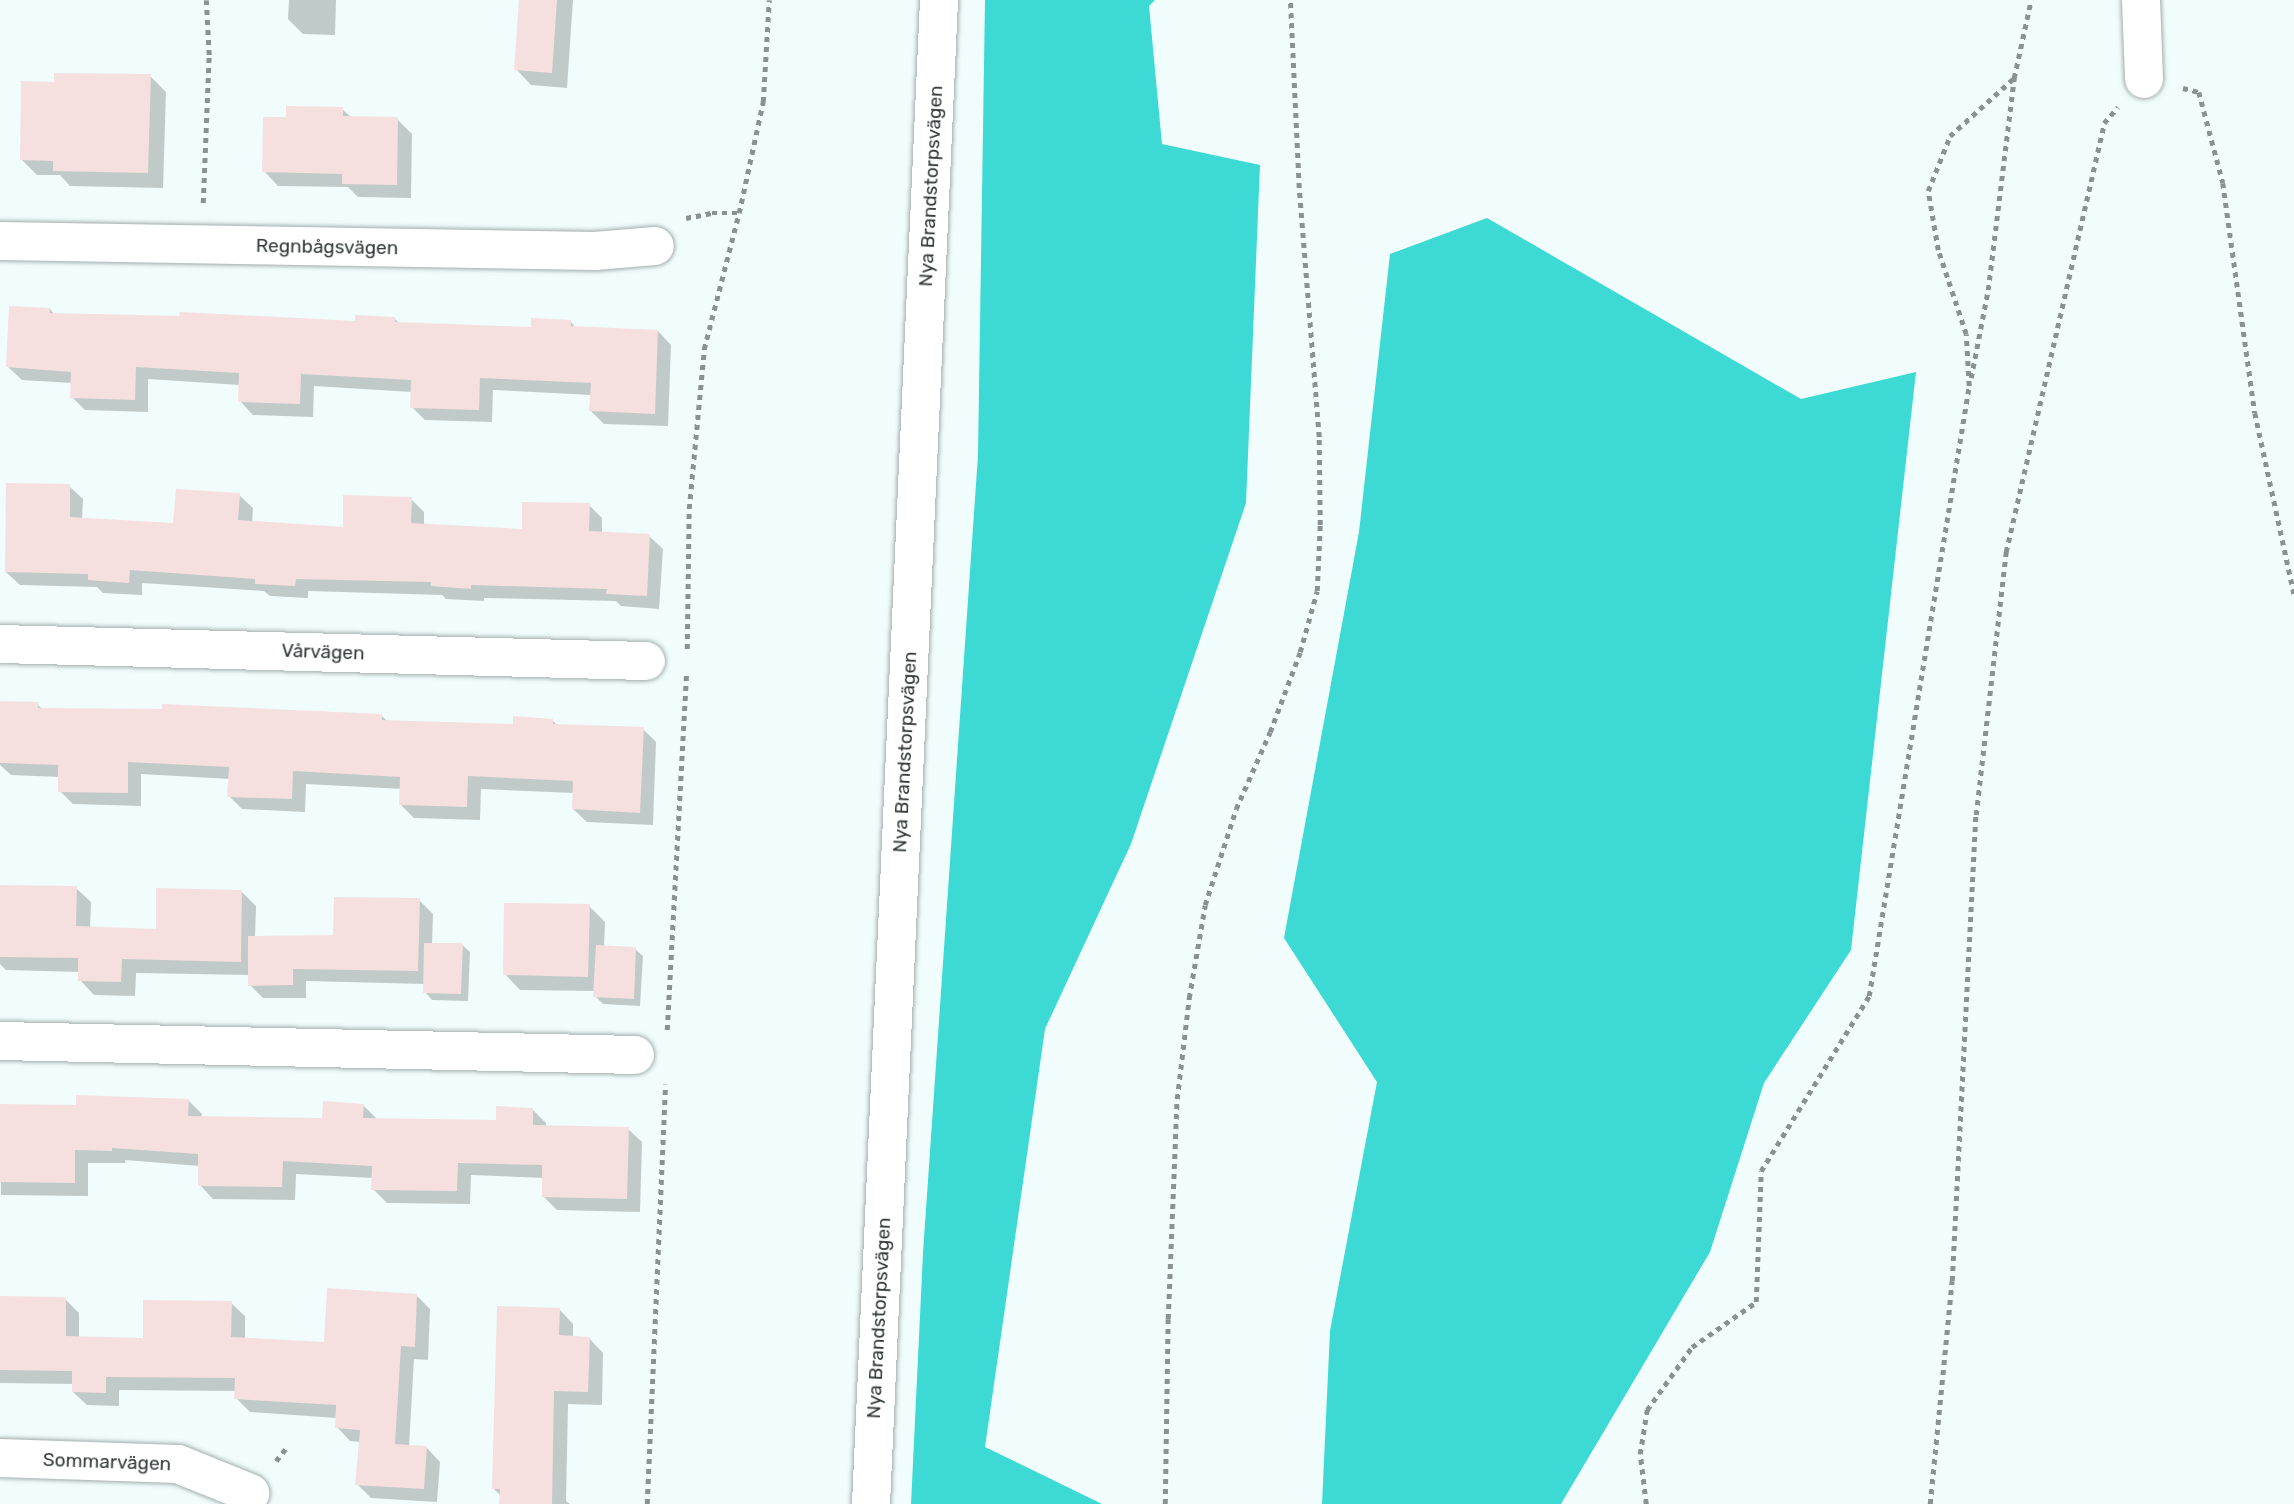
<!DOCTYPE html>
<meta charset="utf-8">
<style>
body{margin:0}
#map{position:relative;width:2294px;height:1504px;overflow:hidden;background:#f0fdfc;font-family:Rubik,sans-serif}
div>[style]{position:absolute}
.forest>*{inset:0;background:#3ddad5}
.shadow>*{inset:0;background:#0003}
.building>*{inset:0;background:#f6dfdf}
.path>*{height:4.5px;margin-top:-2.25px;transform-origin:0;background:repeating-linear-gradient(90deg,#899291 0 5px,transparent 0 10px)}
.roads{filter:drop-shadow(0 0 2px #a2aead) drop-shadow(0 0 2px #a2aead)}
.minor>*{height:38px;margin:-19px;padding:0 19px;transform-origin:19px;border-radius:19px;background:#fff}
span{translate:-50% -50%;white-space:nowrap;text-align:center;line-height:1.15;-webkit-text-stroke:5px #fff;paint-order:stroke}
.street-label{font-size:19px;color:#333838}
</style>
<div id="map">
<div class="forest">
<i style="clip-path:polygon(985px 0,1155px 0,1149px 6px,1162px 144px,1260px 165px,1246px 503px,1131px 844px,1045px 1029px,985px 1447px,1102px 1504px,911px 1504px,923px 1253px,978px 455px)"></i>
<i style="clip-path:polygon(1487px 218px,1801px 399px,1916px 372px,1851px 950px,1764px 1083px,1710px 1252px,1561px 1504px,1322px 1504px,1330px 1331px,1377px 1082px,1284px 938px,1359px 532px,1390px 254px)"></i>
</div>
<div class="shadow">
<i style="clip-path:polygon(289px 0,336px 0,335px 35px,303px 34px,288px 19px)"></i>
<i style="clip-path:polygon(520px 0,573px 0,567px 88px,531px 85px,516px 69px)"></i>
<i style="clip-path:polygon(150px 76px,166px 92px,163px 188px,70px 186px,60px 175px,37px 175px,21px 159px,56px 84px)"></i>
<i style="clip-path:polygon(342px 109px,352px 118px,397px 119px,412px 134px,411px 198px,358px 197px,348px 187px,278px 186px,264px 171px,288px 119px)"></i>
<i style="clip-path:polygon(50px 309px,55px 315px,357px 323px,395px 319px,400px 324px,532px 329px,571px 322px,576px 328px,658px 331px,671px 345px,668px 426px,604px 424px,591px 411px,592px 395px,493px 390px,492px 422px,425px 420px,412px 407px,412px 392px,314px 386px,313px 417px,253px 415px,240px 401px,240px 385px,148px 379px,148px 412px,85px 410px,72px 397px,72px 383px,22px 380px,8px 367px)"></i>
<i style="clip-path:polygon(69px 486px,83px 499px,82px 520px,175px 525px,239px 495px,253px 508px,252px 523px,344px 529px,411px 499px,424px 512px,424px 526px,523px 531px,589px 505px,602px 518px,602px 533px,649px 536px,663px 549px,659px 609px,621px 606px,616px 601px,484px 598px,484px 601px,446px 599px,442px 595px,308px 591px,308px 598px,270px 596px,264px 591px,142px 583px,142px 595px,103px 593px,97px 587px,20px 585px,6px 572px)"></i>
<i style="clip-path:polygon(0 703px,37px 704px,43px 710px,382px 716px,388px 722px,514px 725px,552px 720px,557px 725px,643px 729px,656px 742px,653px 825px,587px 822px,573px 809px,574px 793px,481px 789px,480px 820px,414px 818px,401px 805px,402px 789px,306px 784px,305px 812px,242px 809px,229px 796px,230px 779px,141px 774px,141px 806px,73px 804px,60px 791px,60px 777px,11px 775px,0 765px)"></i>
<i style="clip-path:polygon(0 887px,76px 888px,91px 902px,90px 928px,157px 931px,241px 891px,256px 906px,255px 938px,335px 937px,419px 900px,433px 914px,432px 945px,462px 945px,470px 952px,468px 1001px,432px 1000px,425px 992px,425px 984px,306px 981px,306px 998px,263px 998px,250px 985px,250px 975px,136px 973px,135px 996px,94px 995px,80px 980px,80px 972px,6px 970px,0 964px)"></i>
<i style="clip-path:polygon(589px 906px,605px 922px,604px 948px,635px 949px,643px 956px,640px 1006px,603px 1004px,595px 996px,595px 991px,520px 990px,505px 974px)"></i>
<i style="clip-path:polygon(77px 1097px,188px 1100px,202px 1114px,201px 1118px,324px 1120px,363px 1105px,378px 1120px,497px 1122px,532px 1109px,546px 1123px,546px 1127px,628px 1129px,642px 1142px,640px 1212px,557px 1210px,544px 1197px,544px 1178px,471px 1175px,470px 1204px,387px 1203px,373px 1189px,373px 1178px,296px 1174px,295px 1200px,213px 1199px,200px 1185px,200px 1166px,125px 1160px,125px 1163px,88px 1163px,88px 1196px,1px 1195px,0 1106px,78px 1106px)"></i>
<i style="clip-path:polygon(417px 1296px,430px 1309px,428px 1360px,414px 1359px,409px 1447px,427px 1448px,440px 1462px,437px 1502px,371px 1498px,357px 1484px,360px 1442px,350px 1441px,337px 1427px,337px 1418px,250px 1412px,236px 1398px,236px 1391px,119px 1390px,119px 1406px,87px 1405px,73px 1392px,74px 1384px,0 1383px,0 1298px,65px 1299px,79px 1313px,79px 1338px,144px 1339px,231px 1303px,245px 1316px,245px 1339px,326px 1344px)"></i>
<i style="clip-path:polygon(559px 1309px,573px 1324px,573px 1338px,589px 1338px,603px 1353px,602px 1405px,568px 1404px,566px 1501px,570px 1504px,500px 1504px,501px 1496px,493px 1488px)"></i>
</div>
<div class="building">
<i style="clip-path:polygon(519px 0,557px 0,552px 73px,514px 70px)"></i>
<i style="clip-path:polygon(54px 73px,151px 74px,148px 173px,53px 171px,53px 161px,20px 160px,21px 81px,54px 82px)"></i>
<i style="clip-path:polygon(286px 106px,343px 107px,343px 116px,398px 117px,397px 185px,342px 184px,342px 174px,262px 172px,263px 117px,286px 117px)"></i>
<i style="clip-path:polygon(9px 306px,50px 308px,50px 313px,179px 316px,180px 312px,355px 321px,355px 315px,395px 317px,395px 322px,531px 327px,531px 318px,571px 320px,571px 326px,658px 330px,655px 414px,589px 411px,591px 383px,480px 378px,479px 410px,410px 408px,411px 380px,301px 374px,300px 404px,238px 402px,239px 373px,136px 367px,135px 400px,70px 398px,71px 372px,6px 367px)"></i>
<i style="clip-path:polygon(6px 483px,70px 484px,70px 517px,173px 523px,176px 489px,240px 493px,238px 520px,343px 527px,343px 495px,412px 497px,411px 523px,522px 529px,522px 502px,590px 503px,589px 531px,650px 534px,647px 596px,606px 594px,607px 589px,471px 585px,471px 589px,431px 586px,431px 582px,296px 579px,295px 586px,255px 584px,255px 579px,130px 570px,129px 583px,88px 580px,88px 574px,5px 572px)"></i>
<i style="clip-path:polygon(0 701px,38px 702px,38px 708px,162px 709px,162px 704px,382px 714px,382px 720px,513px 724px,513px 716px,553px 719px,553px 724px,644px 727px,640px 813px,572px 809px,573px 781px,468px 776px,467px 807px,399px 805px,400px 777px,293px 771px,292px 799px,227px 797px,229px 767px,128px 762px,128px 793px,58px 792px,58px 765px,0 763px)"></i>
<i style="clip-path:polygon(0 885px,77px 886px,76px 926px,156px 929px,156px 888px,242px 890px,241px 962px,122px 959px,121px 982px,78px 981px,78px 958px,0 957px)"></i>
<i style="clip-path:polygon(334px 897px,420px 898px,418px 971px,293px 969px,293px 985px,248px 986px,248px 936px,333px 935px)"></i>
<i style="clip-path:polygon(504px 903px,590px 904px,588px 977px,503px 975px)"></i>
<i style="clip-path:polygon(424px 943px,463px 943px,461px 994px,423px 993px)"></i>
<i style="clip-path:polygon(596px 945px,636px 947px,634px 999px,593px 997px)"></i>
<i style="clip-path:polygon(76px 1095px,189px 1099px,188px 1116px,322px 1118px,323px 1101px,364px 1104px,363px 1118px,496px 1120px,496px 1106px,533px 1108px,533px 1125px,629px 1127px,627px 1199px,542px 1197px,542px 1165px,458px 1163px,457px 1191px,371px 1190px,372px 1166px,283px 1161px,282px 1187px,198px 1186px,198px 1154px,112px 1148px,112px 1151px,75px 1150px,75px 1183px,0 1182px,0 1104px,76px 1105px)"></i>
<i style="clip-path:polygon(327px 1288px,417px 1294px,415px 1347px,401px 1346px,395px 1444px,427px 1446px,424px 1489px,355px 1485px,360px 1430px,335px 1428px,336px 1405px,234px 1399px,235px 1378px,106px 1377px,106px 1393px,72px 1392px,72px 1371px,0 1370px,0 1296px,66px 1297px,66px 1336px,143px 1338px,143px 1300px,232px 1301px,231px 1337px,324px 1342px)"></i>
<i style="clip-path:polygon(497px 1306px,560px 1308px,559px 1335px,590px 1337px,588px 1392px,554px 1391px,552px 1504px,499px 1504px,500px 1489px,492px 1489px)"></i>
</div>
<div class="path">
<i style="left:2183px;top:88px;width:16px;rotate:14deg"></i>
<i style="left:2199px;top:92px;width:94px;rotate:75.2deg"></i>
<i style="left:2223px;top:183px;width:232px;rotate:82.1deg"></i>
<i style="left:2255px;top:413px;width:185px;rotate:77.8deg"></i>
<i style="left:203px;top:203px;width:148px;rotate:-87.7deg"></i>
<i style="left:209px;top:55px;width:55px;rotate:-93.1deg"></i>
<i style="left:686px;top:218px;width:26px;rotate:-11deg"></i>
<i style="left:712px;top:213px;width:27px"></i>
<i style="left:1971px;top:378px;width:90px;rotate:-79.1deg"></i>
<i style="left:1988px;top:290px;width:214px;rotate:-83deg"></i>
<i style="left:687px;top:649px;width:140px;rotate:-89.2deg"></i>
<i style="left:689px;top:509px;width:161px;rotate:-84.6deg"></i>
<i style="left:704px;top:349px;width:140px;rotate:-75.6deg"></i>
<i style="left:739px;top:213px;width:114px;rotate:-77.8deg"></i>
<i style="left:763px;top:102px;width:102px;rotate:-86.6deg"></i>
<i style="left:667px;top:1030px;width:356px;rotate:-86.9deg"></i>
<i style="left:276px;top:1461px;width:18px;rotate:-52deg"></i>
<i style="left:647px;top:1504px;width:420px;rotate:-87.5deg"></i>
<i style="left:1165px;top:1504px;width:185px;rotate:-89.1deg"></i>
<i style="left:1168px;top:1319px;width:220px;rotate:-87.7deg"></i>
<i style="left:1177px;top:1099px;width:102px;rotate:-83.2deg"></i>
<i style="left:1189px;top:998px;width:94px;rotate:-80.2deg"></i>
<i style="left:1205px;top:905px;width:101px;rotate:-72.1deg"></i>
<i style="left:1236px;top:809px;width:84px;rotate:-66.2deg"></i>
<i style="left:1270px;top:732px;width:85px;rotate:-69.4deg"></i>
<i style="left:1300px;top:652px;width:63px;rotate:-74.4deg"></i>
<i style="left:1317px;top:591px;width:66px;rotate:-87.4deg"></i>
<i style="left:1320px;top:525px;width:88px;rotate:-90.7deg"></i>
<i style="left:1319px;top:437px;width:250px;rotate:-94.6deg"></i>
<i style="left:1299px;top:188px;width:188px;rotate:-92.7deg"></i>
<i style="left:1646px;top:1504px;width:50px;rotate:-96.8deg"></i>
<i style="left:1640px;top:1454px;width:45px;rotate:-81deg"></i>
<i style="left:1647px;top:1410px;width:77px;rotate:-54.5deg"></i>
<i style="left:1692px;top:1347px;width:78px;rotate:-35.1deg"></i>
<i style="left:1756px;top:1302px;width:131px;rotate:-87.8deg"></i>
<i style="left:1761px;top:1171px;width:206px;rotate:-58.3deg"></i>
<i style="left:1869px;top:996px;width:618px;rotate:-80.69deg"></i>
<i style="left:1969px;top:386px;width:52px;rotate:-93.3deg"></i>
<i style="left:1966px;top:334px;width:89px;rotate:-108.4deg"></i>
<i style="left:1938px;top:250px;width:60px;rotate:-99.6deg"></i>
<i style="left:1928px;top:191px;width:59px;rotate:-68.2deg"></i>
<i style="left:1950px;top:136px;width:86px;rotate:-42.2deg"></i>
<i style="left:2014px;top:78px;width:80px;rotate:-77.7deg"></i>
<i style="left:1930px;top:1504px;width:224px;rotate:-84.4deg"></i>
<i style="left:1952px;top:1281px;width:467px;rotate:-87.1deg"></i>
<i style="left:1976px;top:815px;width:265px;rotate:-83.5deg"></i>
<i style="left:2006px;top:552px;width:440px;rotate:-77.1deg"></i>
<i style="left:2104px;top:123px;width:21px;rotate:-49deg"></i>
</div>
<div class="roads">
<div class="minor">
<i style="left:2141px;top:0;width:79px;rotate:87.8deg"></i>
<i style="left:0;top:241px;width:595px;rotate:0.96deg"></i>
<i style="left:595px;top:251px;width:60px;rotate:-4.8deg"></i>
<i style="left:0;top:644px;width:646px;rotate:1.51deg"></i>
<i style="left:0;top:1041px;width:635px;rotate:1.26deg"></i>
<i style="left:0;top:1458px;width:178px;rotate:1.9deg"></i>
<i style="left:178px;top:1464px;width:78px;rotate:21.9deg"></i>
<i style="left:871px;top:1504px;width:1506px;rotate:-87.41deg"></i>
</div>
</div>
<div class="street-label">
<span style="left:931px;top:186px;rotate:-87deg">Nya Brandstorpsvägen</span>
<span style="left:327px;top:247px;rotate:1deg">Regnbågsvägen</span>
<span style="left:323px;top:652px;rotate:2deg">Vårvägen</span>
<span style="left:905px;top:752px;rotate:-87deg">Nya Brandstorpsvägen</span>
<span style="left:879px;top:1318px;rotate:-87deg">Nya Brandstorpsvägen</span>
<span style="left:107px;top:1462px;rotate:2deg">Sommarvägen</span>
</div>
</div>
